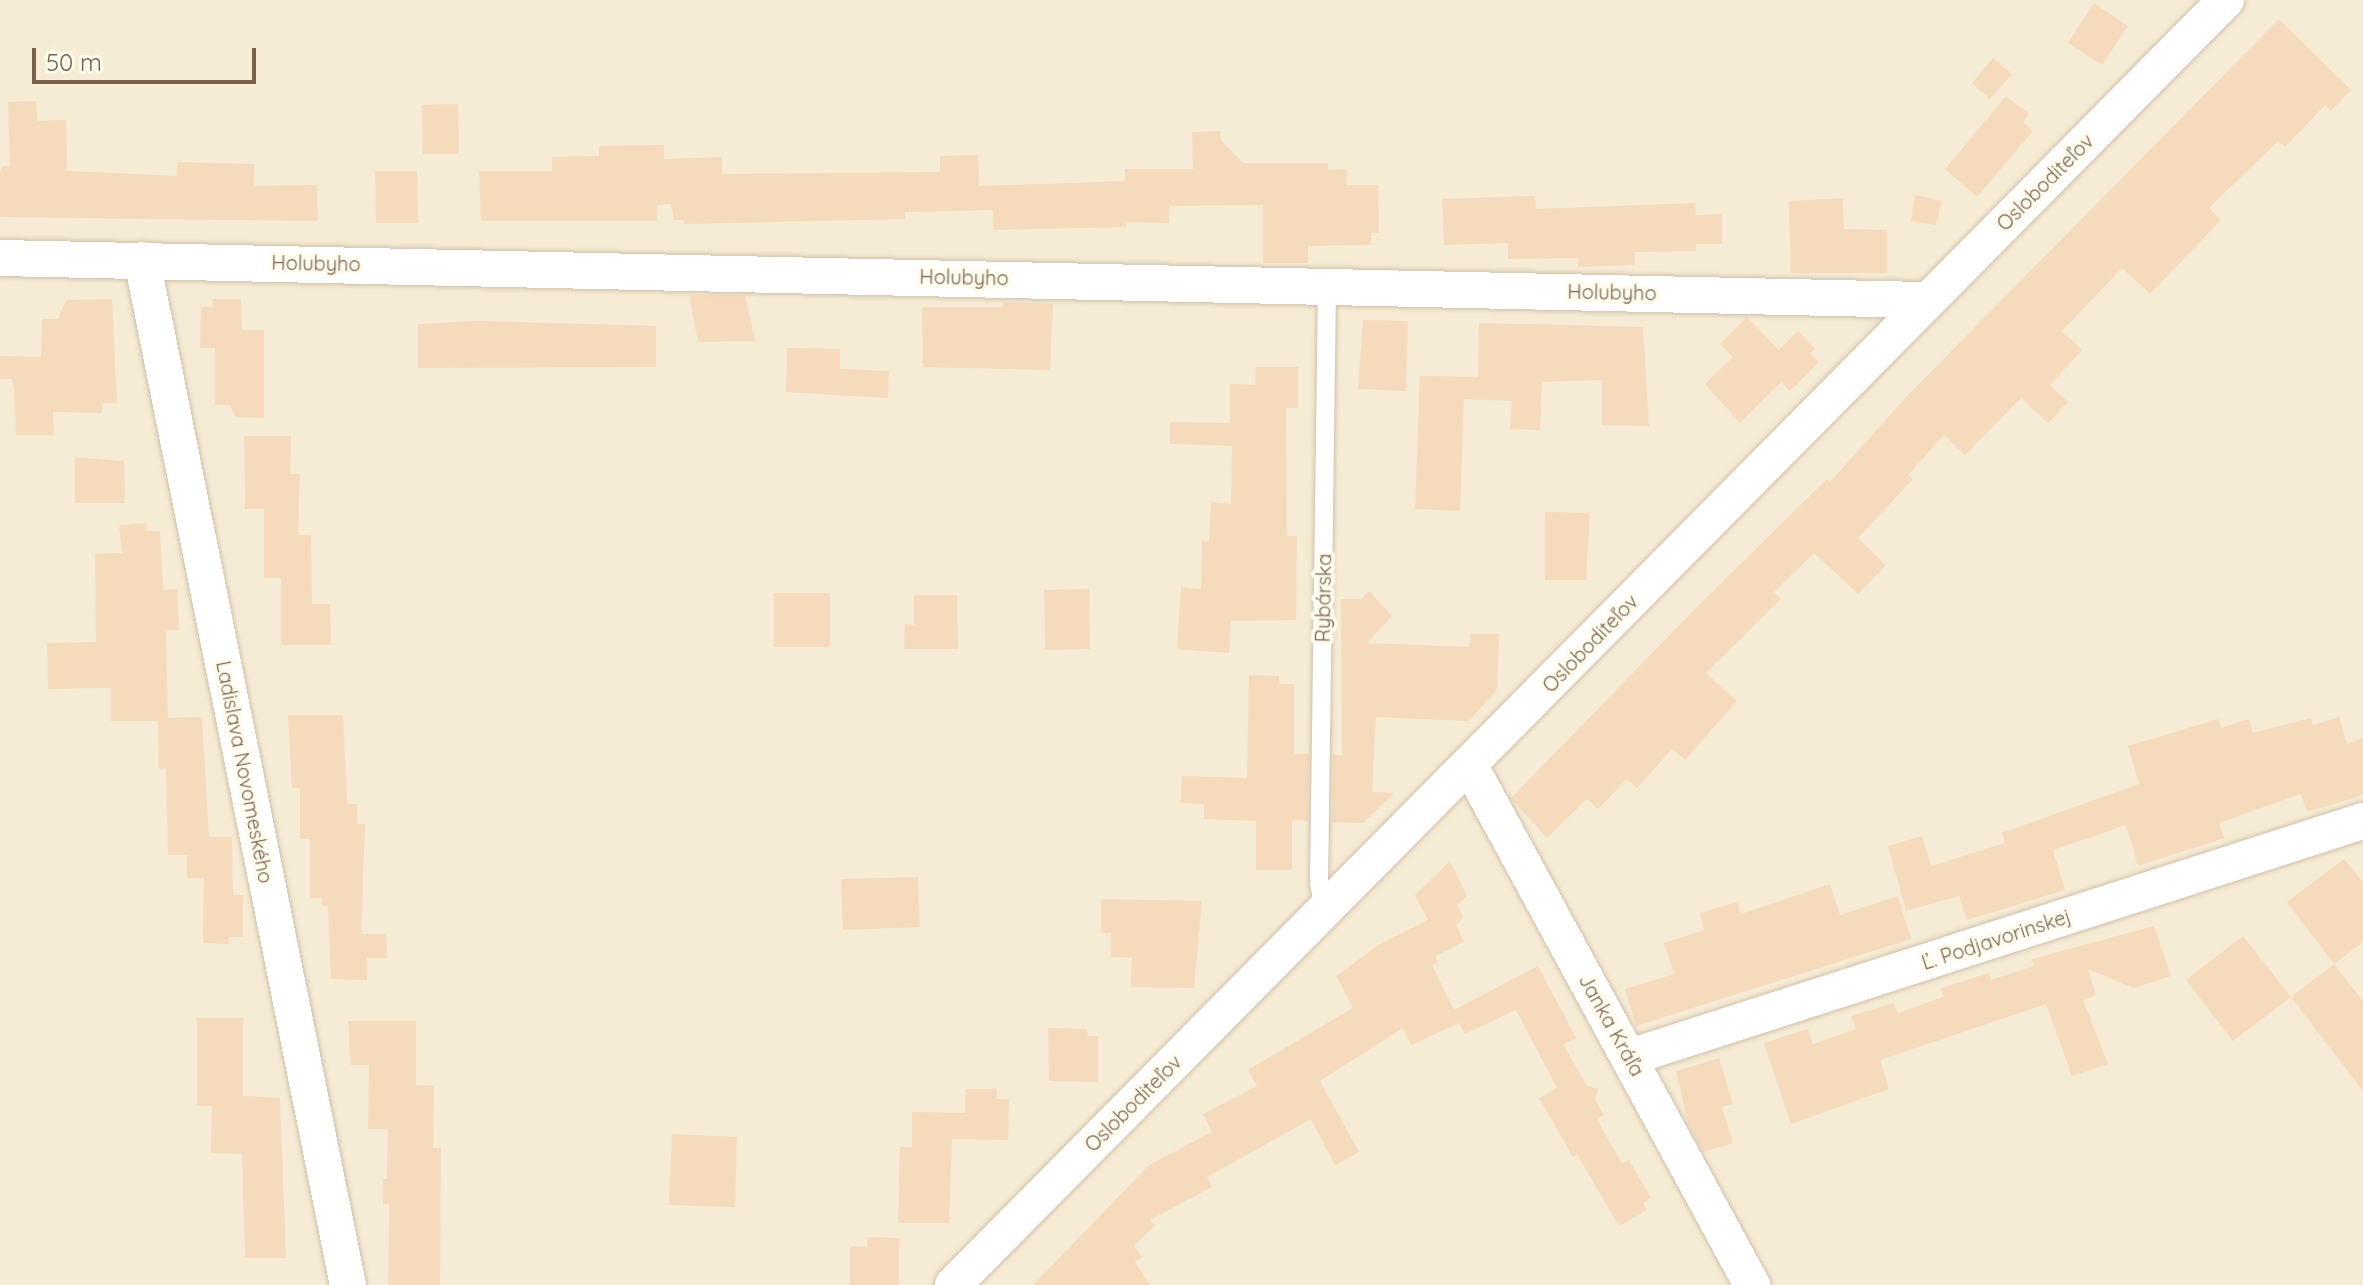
<!DOCTYPE html>
<meta charset="utf-8">
<style>
body{margin:0}
#map{position:relative;width:2363px;height:1285px;overflow:hidden;background:#fdf8e6;font-family:Quicksand,sans-serif}
div>[style]{position:absolute}
.residential>*{inset:0;background:#f6ebd4}
.building>*{inset:0;background:#f5dbbc}
.roads{filter:drop-shadow(0 0 2px #d0c1ab) drop-shadow(0 0 2px #d0c1ab)}
.service>*{height:18px;margin:-9px;padding:0 9px;transform-origin:9px;border-radius:9px;background:#fff}
.minor>*{height:36px;margin:-18px;padding:0 18px;transform-origin:18px;border-radius:18px;background:#fff}
span{translate:-50% -50%;white-space:nowrap;text-align:center;line-height:1.15;-webkit-text-stroke:8px #fffbee;paint-order:stroke}
.street-label{font-size:20px;color:#796149}
.scale{position:absolute;left:32px;top:48px;width:224px;height:36px;box-sizing:border-box;border:4px solid #796149;border-top:0;padding-left:10px;font-size:24px;line-height:28px;white-space:nowrap;color:#796149;-webkit-text-stroke:6px #fffbee;paint-order:stroke}
</style>
<div id="map">
<div class="residential">
<i style="clip-path:polygon(0 0,2363px 0,2363px 1285px,0 1285px)"></i>
</div>
<div class="building">
<i style="clip-path:polygon(2094px 3px,2128px 26px,2102px 65px,2068px 43px)"></i>
<i style="clip-path:polygon(2279px 19px,2351px 90px,2331px 111px,2325px 105px,2285px 147px,2278px 141px,2209px 208px,2221px 220px,2150px 294px,2122px 268px,2062px 331px,2082px 350px,2050px 385px,2068px 402px,2048px 423px,2021px 398px,1965px 455px,1944px 435px,1908px 475px,1913px 479px,1858px 538px,1886px 565px,1858px 594px,1814px 553px,1774px 592px,1781px 599px,1706px 673px,1737px 701px,1685px 760px,1672px 749px,1637px 788px,1627px 779px,1598px 809px,1587px 799px,1547px 838px,1511px 798px,1702px 602px,1827px 479px,1830px 482px,1907px 396px)"></i>
<i style="clip-path:polygon(1993px 58px,2012px 74px,1990px 99px,1972px 83px)"></i>
<i style="clip-path:polygon(2006px 96px,2029px 114px,2023px 122px,2033px 131px,1977px 197px,1945px 169px)"></i>
<i style="clip-path:polygon(36px 101px,37px 121px,66px 120px,67px 171px,177px 176px,177px 162px,254px 164px,254px 186px,317px 185px,318px 221px,0 217px,0 174px,2px 166px,10px 166px,8px 102px)"></i>
<i style="clip-path:polygon(458px 104px,459px 154px,423px 154px,422px 105px)"></i>
<i style="clip-path:polygon(1220px 131px,1221px 140px,1243px 163px,1328px 163px,1328px 170px,1347px 169px,1346px 185px,1378px 185px,1379px 233px,1371px 233px,1371px 245px,1308px 246px,1308px 263px,1263px 263px,1263px 205px,1169px 206px,1169px 223px,1126px 222px,1126px 227px,993px 230px,993px 210px,905px 212px,905px 219px,684px 224px,684px 220px,674px 220px,671px 204px,657px 205px,657px 221px,481px 221px,479px 171px,552px 171px,552px 157px,599px 156px,599px 146px,664px 145px,664px 159px,722px 157px,722px 174px,940px 172px,940px 156px,978px 155px,979px 186px,1073px 183px,1125px 181px,1125px 169px,1193px 169px,1192px 132px)"></i>
<i style="clip-path:polygon(375px 171px,417px 171px,418px 223px,376px 223px)"></i>
<i style="clip-path:polygon(1915px 195px,1942px 201px,1936px 225px,1911px 221px)"></i>
<i style="clip-path:polygon(1535px 196px,1536px 209px,1695px 203px,1696px 215px,1722px 214px,1722px 244px,1696px 244px,1696px 251px,1635px 252px,1635px 265px,1578px 267px,1578px 258px,1508px 259px,1508px 243px,1444px 245px,1442px 199px)"></i>
<i style="clip-path:polygon(1843px 198px,1844px 229px,1887px 230px,1887px 273px,1791px 273px,1789px 201px)"></i>
<i style="clip-path:polygon(689px 295px,745px 295px,755px 341px,698px 342px)"></i>
<i style="clip-path:polygon(112px 299px,117px 403px,102px 403px,102px 413px,53px 412px,54px 435px,16px 435px,14px 389px,12px 379px,0 379px,0 356px,41px 357px,42px 319px,58px 319px,66px 300px)"></i>
<i style="clip-path:polygon(212px 299px,241px 299px,242px 330px,264px 330px,264px 418px,236px 417px,230px 405px,215px 405px,215px 348px,200px 348px,201px 307px,213px 307px)"></i>
<i style="clip-path:polygon(1003px 302px,1053px 304px,1050px 370px,923px 367px,922px 307px,1002px 307px)"></i>
<i style="clip-path:polygon(1747px 317px,1779px 350px,1798px 331px,1815px 349px,1810px 354px,1819px 362px,1790px 391px,1781px 382px,1740px 423px,1705px 384px,1733px 357px,1720px 344px)"></i>
<i style="clip-path:polygon(1363px 320px,1408px 321px,1406px 391px,1358px 389px)"></i>
<i style="clip-path:polygon(478px 321px,656px 326px,656px 367px,418px 368px,418px 324px)"></i>
<i style="clip-path:polygon(1479px 323px,1643px 327px,1649px 426px,1602px 425px,1602px 380px,1542px 382px,1540px 430px,1510px 429px,1512px 401px,1464px 399px,1460px 511px,1415px 509px,1420px 376px,1478px 377px)"></i>
<i style="clip-path:polygon(787px 348px,840px 349px,840px 369px,889px 371px,888px 398px,786px 392px)"></i>
<i style="clip-path:polygon(1256px 367px,1298px 367px,1298px 408px,1286px 408px,1287px 536px,1297px 536px,1296px 620px,1231px 621px,1229px 653px,1177px 649px,1181px 587px,1201px 589px,1202px 541px,1209px 541px,1211px 502px,1231px 504px,1232px 446px,1170px 444px,1170px 422px,1230px 423px,1230px 384px,1255px 385px)"></i>
<i style="clip-path:polygon(244px 436px,291px 436px,290px 474px,300px 474px,298px 535px,311px 535px,312px 604px,330px 604px,331px 645px,281px 645px,281px 578px,264px 578px,264px 509px,245px 509px)"></i>
<i style="clip-path:polygon(75px 457px,124px 461px,125px 503px,75px 503px)"></i>
<i style="clip-path:polygon(1545px 512px,1590px 513px,1586px 580px,1545px 580px)"></i>
<i style="clip-path:polygon(146px 523px,147px 531px,160px 531px,163px 590px,177px 589px,179px 630px,166px 630px,168px 718px,202px 717px,209px 837px,232px 837px,233px 895px,243px 895px,243px 937px,229px 937px,229px 944px,203px 943px,204px 878px,187px 878px,187px 855px,168px 855px,166px 768px,159px 769px,158px 721px,111px 721px,111px 688px,48px 689px,47px 643px,96px 642px,95px 554px,122px 553px,119px 525px)"></i>
<i style="clip-path:polygon(1089px 589px,1090px 649px,1045px 650px,1044px 590px)"></i>
<i style="clip-path:polygon(1369px 591px,1392px 616px,1367px 643px,1470px 647px,1470px 634px,1499px 634px,1497px 690px,1469px 721px,1376px 717px,1372px 792px,1394px 793px,1363px 823px,1332px 822px,1333px 755px,1342px 755px,1341px 599px,1361px 599px)"></i>
<i style="clip-path:polygon(774px 593px,830px 593px,830px 647px,774px 647px)"></i>
<i style="clip-path:polygon(914px 595px,957px 595px,958px 649px,904px 649px,905px 624px,914px 625px)"></i>
<i style="clip-path:polygon(1249px 675px,1279px 676px,1279px 684px,1294px 684px,1294px 754px,1309px 754px,1308px 821px,1292px 820px,1292px 870px,1256px 870px,1256px 821px,1204px 819px,1204px 804px,1181px 803px,1182px 776px,1247px 778px)"></i>
<i style="clip-path:polygon(288px 715px,343px 715px,347px 804px,357px 804px,357px 824px,365px 824px,361px 934px,386px 934px,387px 958px,367px 958px,367px 980px,331px 979px,328px 906px,322px 906px,322px 898px,310px 898px,310px 839px,300px 839px,300px 788px,292px 788px)"></i>
<i style="clip-path:polygon(2339px 717px,2347px 744px,2363px 738px,2363px 795px,2307px 812px,2301px 794px,2219px 823px,2224px 838px,2138px 866px,2126px 825px,2053px 850px,2065px 890px,1967px 920px,1959px 896px,1906px 911px,1888px 846px,1922px 836px,1931px 866px,2005px 843px,2002px 833px,2139px 784px,2128px 746px,2219px 719px,2221px 728px,2249px 719px,2253px 733px,2311px 718px,2313px 725px)"></i>
<i style="clip-path:polygon(2344px 859px,2363px 882px,2363px 942px,2334px 964px,2287px 902px)"></i>
<i style="clip-path:polygon(1450px 861px,1467px 896px,1457px 905px,1463px 918px,1456px 925px,1464px 942px,1435px 956px,1438px 962px,1432px 965px,1454px 1010px,1538px 966px,1576px 1038px,1563px 1044px,1587px 1086px,1598px 1089px,1595px 1100px,1604px 1115px,1597px 1119px,1622px 1164px,1629px 1160px,1651px 1198px,1643px 1203px,1647px 1210px,1619px 1226px,1577px 1154px,1573px 1157px,1539px 1098px,1557px 1088px,1516px 1010px,1465px 1034px,1459px 1023px,1411px 1045px,1403px 1028px,1320px 1081px,1359px 1152px,1335px 1165px,1311px 1119px,1207px 1177px,1212px 1187px,1150px 1220px,1155px 1225px,1134px 1246px,1142px 1257px,1135px 1262px,1150px 1285px,1033px 1285px,1149px 1165px,1212px 1132px,1203px 1114px,1257px 1086px,1248px 1070px,1353px 1008px,1336px 976px,1380px 944px,1428px 920px,1415px 895px)"></i>
<i style="clip-path:polygon(918px 877px,920px 927px,843px 930px,841px 879px)"></i>
<i style="clip-path:polygon(1830px 884px,1840px 915px,1898px 896px,1911px 939px,1636px 1026px,1625px 989px,1674px 974px,1664px 943px,1704px 930px,1700px 913px,1737px 902px,1741px 914px)"></i>
<i style="clip-path:polygon(1101px 899px,1202px 901px,1194px 988px,1131px 987px,1132px 958px,1111px 957px,1111px 933px,1101px 933px)"></i>
<i style="clip-path:polygon(2154px 926px,2171px 976px,2134px 988px,2088px 969px,2096px 995px,2083px 1000px,2108px 1064px,2072px 1076px,2046px 1004px,1880px 1060px,1889px 1089px,1791px 1124px,1764px 1043px,1808px 1029px,1813px 1044px,1856px 1029px,1851px 1016px,1894px 1003px,1898px 1013px,1943px 997px,1941px 988px,1989px 973px,1991px 980px,2034px 966px,2032px 959px)"></i>
<i style="clip-path:polygon(2243px 936px,2291px 997px,2233px 1041px,2186px 980px)"></i>
<i style="clip-path:polygon(2334px 964px,2363px 1001px,2363px 1091px,2291px 997px)"></i>
<i style="clip-path:polygon(197px 1018px,243px 1018px,243px 1096px,280px 1098px,286px 1258px,245px 1258px,242px 1154px,211px 1153px,212px 1106px,197px 1106px)"></i>
<i style="clip-path:polygon(348px 1021px,416px 1021px,416px 1085px,434px 1086px,433px 1148px,441px 1148px,440px 1285px,388px 1285px,389px 1204px,383px 1204px,383px 1179px,387px 1179px,388px 1129px,368px 1129px,369px 1065px,351px 1065px)"></i>
<i style="clip-path:polygon(1048px 1028px,1087px 1029px,1088px 1036px,1098px 1036px,1098px 1082px,1049px 1081px)"></i>
<i style="clip-path:polygon(1719px 1058px,1733px 1104px,1722px 1107px,1733px 1143px,1703px 1152px,1688px 1123px,1676px 1071px)"></i>
<i style="clip-path:polygon(966px 1089px,997px 1089px,997px 1099px,1009px 1099px,1008px 1140px,952px 1139px,949px 1223px,898px 1223px,900px 1147px,912px 1147px,912px 1112px,965px 1113px)"></i>
<i style="clip-path:polygon(672px 1134px,737px 1137px,735px 1207px,669px 1205px)"></i>
<i style="clip-path:polygon(867px 1237px,899px 1238px,899px 1285px,850px 1285px,850px 1246px,867px 1247px)"></i>
</div>
<div class="roads">
<div class="service">
<i style="left:1324px;top:911px;width:28px;rotate:-100deg"></i>
<i style="left:1319px;top:883px;width:598px;rotate:-89.23deg"></i>
</div>
<div class="minor">
<i style="left:0;top:258px;width:1928px;rotate:1.25deg"></i>
<i style="left:142px;top:260px;width:1045px;rotate:78.64deg"></i>
<i style="left:1470px;top:766px;width:591px;rotate:61.48deg"></i>
<i style="left:1630px;top:1057px;width:770px;rotate:-17.85deg"></i>
<i style="left:953px;top:1285px;width:1809px;rotate:-45.27deg"></i>
</div>
</div>
<div class="street-label">
<span style="left:2045px;top:182px;rotate:-45deg">Osloboditeľov</span>
<span style="left:316px;top:263px;rotate:1deg">Holubyho</span>
<span style="left:964px;top:277px;rotate:1deg">Holubyho</span>
<span style="left:1612px;top:292px;rotate:1deg">Holubyho</span>
<span style="left:1323px;top:598px;rotate:-89deg">Rybárska</span>
<span style="left:1590px;top:643px;rotate:-46deg">Osloboditeľov</span>
<span style="left:245px;top:772px;rotate:79deg">Ladislava Novomeského</span>
<span style="left:1996px;top:939px;rotate:-18deg">Ľ. Podjavorinskej</span>
<span style="left:1612px;top:1025px;rotate:61deg">Janka Kráľa</span>
<span style="left:1133px;top:1103px;rotate:-45deg">Osloboditeľov</span>
</div>
<div class="scale">50 m</div>
</div>
